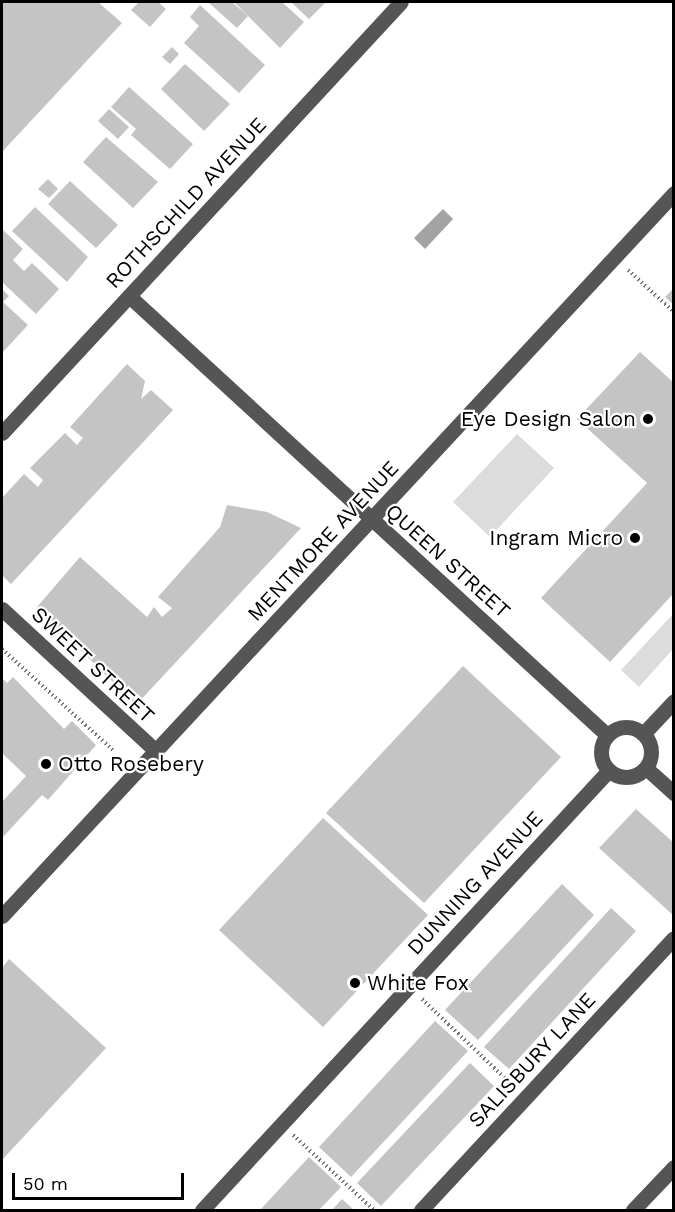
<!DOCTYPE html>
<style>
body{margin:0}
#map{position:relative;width:675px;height:1212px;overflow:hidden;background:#fff;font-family:"Work Sans",sans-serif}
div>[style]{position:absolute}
.green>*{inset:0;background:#dcdcdc}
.water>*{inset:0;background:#a3a3a3}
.building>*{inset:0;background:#c4c4c4}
.path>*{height:4px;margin-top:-2px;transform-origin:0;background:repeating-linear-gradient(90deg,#777 0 1.5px,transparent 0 4.5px)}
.minor>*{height:15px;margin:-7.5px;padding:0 7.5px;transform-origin:7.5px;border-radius:7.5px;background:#555}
.minor>.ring{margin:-7.5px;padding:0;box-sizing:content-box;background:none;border:15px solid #555;border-radius:50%}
.dots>*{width:16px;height:16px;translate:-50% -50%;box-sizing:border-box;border:3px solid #fff;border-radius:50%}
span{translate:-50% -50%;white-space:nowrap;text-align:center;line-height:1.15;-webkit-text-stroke:4.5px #fff;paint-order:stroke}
.street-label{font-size:21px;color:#000}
.poi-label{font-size:21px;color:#000}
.right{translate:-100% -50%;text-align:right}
.left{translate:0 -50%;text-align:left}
.frame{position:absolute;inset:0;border:3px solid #000;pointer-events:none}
.scale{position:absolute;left:12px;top:1173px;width:172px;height:27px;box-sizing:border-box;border:3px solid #000;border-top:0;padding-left:8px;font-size:18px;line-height:21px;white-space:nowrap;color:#000;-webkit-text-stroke:4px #fff;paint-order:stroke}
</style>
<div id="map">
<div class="green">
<i style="clip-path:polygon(517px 434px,554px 468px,490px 537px,453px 502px)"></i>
<i style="clip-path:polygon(673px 614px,673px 649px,639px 687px,621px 670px)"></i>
</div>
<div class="water">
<i style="clip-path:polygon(443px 209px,453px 219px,425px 249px,414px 238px)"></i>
</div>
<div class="building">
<i style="clip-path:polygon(2px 2px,98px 2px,122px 23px,2px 152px)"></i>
<i style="clip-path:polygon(139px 2px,158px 2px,166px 9px,150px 27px,131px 10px)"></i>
<i style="clip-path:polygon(208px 2px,232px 2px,248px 16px,237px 28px)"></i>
<i style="clip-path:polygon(234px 2px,282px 2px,304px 22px,280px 48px)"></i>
<i style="clip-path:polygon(291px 2px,326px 2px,309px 19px)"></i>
<i style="clip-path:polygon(200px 5px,265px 65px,239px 93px,184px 43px,199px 26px,190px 17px)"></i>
<i style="clip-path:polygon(172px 47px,179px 54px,170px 64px,162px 57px)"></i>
<i style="clip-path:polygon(185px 64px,230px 104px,204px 131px,161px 89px)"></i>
<i style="clip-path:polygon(129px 87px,193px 144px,170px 169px,131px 135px,136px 129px,111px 107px)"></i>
<i style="clip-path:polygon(109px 109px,129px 127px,118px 139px,98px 121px)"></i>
<i style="clip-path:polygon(106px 137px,158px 182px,133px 208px,83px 162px)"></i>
<i style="clip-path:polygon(48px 179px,58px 189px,49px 198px,38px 189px)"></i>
<i style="clip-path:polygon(70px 181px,118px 225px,96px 248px,48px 204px)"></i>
<i style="clip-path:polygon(35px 207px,88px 257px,67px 282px,12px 231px)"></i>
<i style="clip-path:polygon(2px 229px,23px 249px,13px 260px,24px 271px,32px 263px,59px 289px,36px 314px,2px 282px)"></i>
<i style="clip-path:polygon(674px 288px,674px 305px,665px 297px)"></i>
<i style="clip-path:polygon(2px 289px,9px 296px,3px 302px,28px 325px,2px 353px)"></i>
<i style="clip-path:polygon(640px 352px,674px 383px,674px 593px,610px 662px,541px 598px,647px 483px,577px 419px)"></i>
<i style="clip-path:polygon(127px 364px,145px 381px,141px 399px,151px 390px,173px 410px,11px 584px,2px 575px,2px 498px,24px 474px,38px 487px,43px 480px,30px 468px,65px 433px,77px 445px,83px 438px,70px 427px)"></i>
<i style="clip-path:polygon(227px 505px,267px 512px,301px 528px,136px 705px,37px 607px,80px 557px,147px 617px,154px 607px,162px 617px,172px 608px,158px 597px,220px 527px)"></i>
<i style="clip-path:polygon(463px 666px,561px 757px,424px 903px,326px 813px)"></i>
<i style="clip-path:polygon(13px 677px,64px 729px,72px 721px,96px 745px,48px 800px,42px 795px,2px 838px,2px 802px,26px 776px,2px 753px,2px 678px,7px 683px)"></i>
<i style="clip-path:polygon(636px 809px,674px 843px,674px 916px,599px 848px)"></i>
<i style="clip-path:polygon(323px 818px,428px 915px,323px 1027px,219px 930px)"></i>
<i style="clip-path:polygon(562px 884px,594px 915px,478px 1040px,445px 1010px)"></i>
<i style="clip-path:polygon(611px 908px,636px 931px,509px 1069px,484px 1047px)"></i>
<i style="clip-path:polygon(9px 959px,106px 1048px,2px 1160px,2px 968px)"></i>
<i style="clip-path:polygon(435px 1021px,468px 1051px,351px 1177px,319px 1147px)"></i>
<i style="clip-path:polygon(470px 1063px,494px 1086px,381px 1206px,357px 1183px)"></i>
<i style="clip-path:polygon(309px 1157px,341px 1187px,319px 1210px,260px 1210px)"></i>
<i style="clip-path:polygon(342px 1199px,354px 1210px,332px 1210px)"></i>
</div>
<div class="path">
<i style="left:628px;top:270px;width:62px;rotate:42.4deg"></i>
<i style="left:2px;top:649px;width:151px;rotate:42.3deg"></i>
<i style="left:422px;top:999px;width:124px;rotate:43.7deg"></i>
<i style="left:293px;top:1135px;width:110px;rotate:42.8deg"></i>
</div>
<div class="minor">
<i style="left:129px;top:296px;width:649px;rotate:42.56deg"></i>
<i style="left:2px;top:433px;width:587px;rotate:-47.21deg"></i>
<i style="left:2px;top:609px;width:211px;rotate:42.7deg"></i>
<i class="ring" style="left:601px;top:727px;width:35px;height:35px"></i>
<i style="left:644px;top:733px;width:44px;rotate:-46.8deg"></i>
<i style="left:646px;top:768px;width:38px;rotate:42deg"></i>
<i style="left:2px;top:916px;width:987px;rotate:-47.09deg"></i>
<i style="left:202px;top:1210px;width:599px;rotate:-47.23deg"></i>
<i style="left:421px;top:1210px;width:371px;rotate:-47.1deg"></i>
<i style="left:633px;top:1210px;width:59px;rotate:-46.4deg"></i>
</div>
<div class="dots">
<i style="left:648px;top:419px;background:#000"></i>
<i style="left:635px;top:538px;background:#000"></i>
<i style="left:46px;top:764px;background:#000"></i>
<i style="left:355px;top:983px;background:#000"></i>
</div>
<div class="street-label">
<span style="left:186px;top:203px;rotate:-47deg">ROTHSCHILD AVENUE</span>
<span style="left:323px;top:541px;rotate:-47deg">MENTMORE AVENUE</span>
<span style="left:448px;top:561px;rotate:42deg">QUEEN STREET</span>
<span style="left:93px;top:665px;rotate:43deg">SWEET STREET</span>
<span style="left:475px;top:883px;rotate:-47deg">DUNNING AVENUE</span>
<span style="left:532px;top:1060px;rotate:-47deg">SALISBURY LANE</span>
</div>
<div class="poi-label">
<span class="right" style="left:636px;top:419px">Eye Design Salon</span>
<span class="right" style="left:623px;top:538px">Ingram Micro</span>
<span class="left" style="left:58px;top:764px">Otto Rosebery</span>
<span class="left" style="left:367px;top:983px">White Fox</span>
</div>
<div class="frame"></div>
<div class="scale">50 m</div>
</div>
